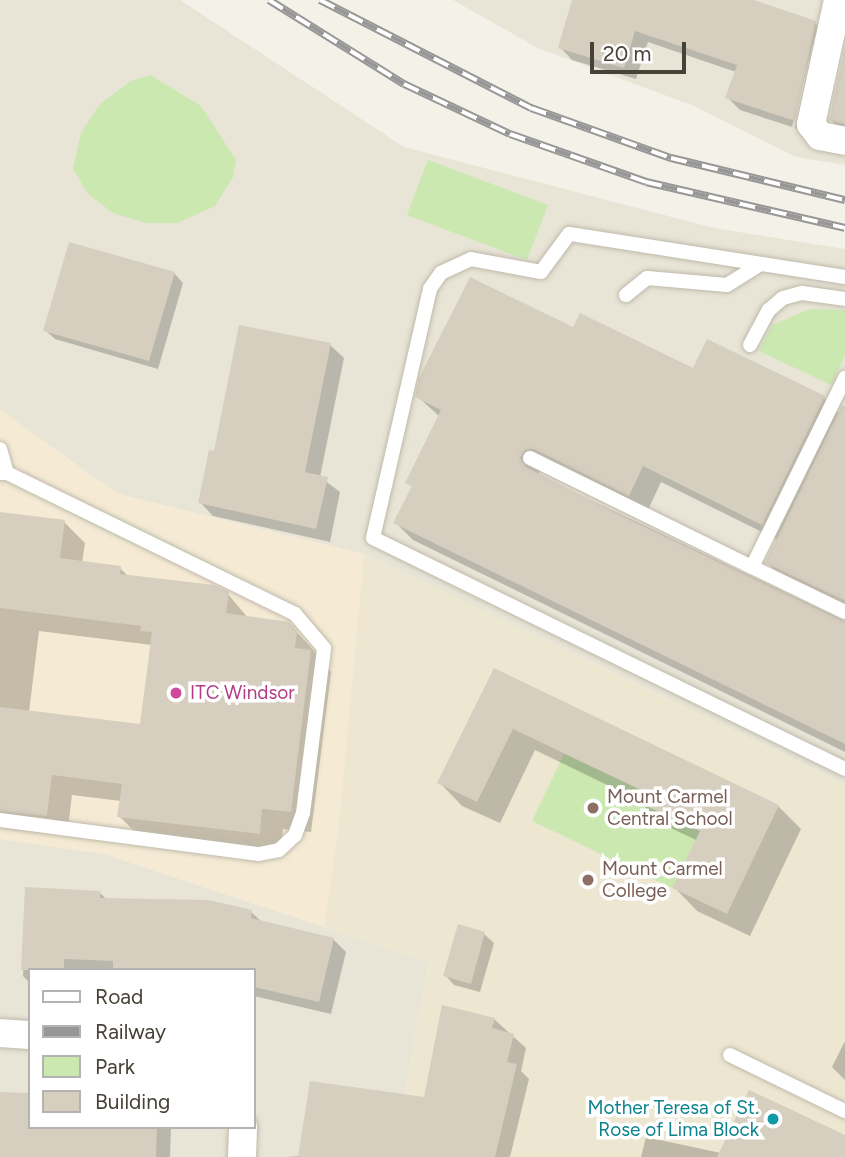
<!DOCTYPE html>
<style>
body{margin:0}
#map{position:relative;width:845px;height:1157px;overflow:hidden;background:#f4f1e8;font-family:Figtree,sans-serif}
div>[style]{position:absolute}
.residential>*{inset:0;background:#e8e4d6}
.commercial>*{inset:0;background:#f5ead4}
.education>*{inset:0;background:#ede7d2}
.green>*{inset:0;background:#cbe8b1}
.shadow>*{inset:0;background:#0003}
.building>*{inset:0;background:#d6cebe}
.roads{filter:drop-shadow(0 0 2px #bfbaab) drop-shadow(0 0 2px #bfbaab)}
.service>*{height:14px;margin:-7px;padding:0 7px;transform-origin:7px;border-radius:7px;background:#fff}
.minor>*{height:28px;margin:-14px;padding:0 14px;transform-origin:14px;border-radius:14px;background:#fff}
.rail>*{height:8px;margin-top:-4px;transform-origin:0;background:repeating-linear-gradient(90deg,#fff 0 16px,#979797 0 32px);box-sizing:border-box;border-block:2px solid #979797}
.dots>*{width:19px;height:19px;translate:-50% -50%;box-sizing:border-box;border:4px solid #fff;border-radius:50%}
span{translate:-50% -50%;white-space:nowrap;text-align:center;line-height:1.15;-webkit-text-stroke:7px #fff;paint-order:stroke}
.hotel-label{font-size:19px;color:#b23c85}
.left{translate:0 -50%;text-align:left}
.education-label{font-size:19px;color:#785e54}
.culture-label{font-size:19px;color:#0d838f}
.right{translate:-100% -50%;text-align:right}
.legend{position:absolute;left:28px;top:968px;width:228px;height:161px;box-sizing:border-box;background:#fff;border:2px solid #b5b3af;margin:0;padding:9px 12px;list-style:none;font-size:21px;color:#474237}
.legend li{display:flex;align-items:center;gap:14px;height:35px}
.legend b{width:35px;border:2px solid #b5b3af}
.scale{position:absolute;left:590px;top:42px;width:96px;height:32px;box-sizing:border-box;border:4px solid #474237;border-top:0;padding-left:9px;font-size:21px;line-height:24px;white-space:nowrap;color:#474237;-webkit-text-stroke:5px #fff;paint-order:stroke}
</style>
<div id="map">
<div class="residential">
<i style="clip-path:polygon(0 0,180px 0,404px 147px,714px 228px,845px 249px,845px 784px,364px 554px,118px 494px,0 410px)"></i>
<i style="clip-path:polygon(453px 0,845px 0,845px 165px,796px 157px,694px 106px,538px 48px)"></i>
<i style="clip-path:polygon(evenodd,0 839px,104px 854px,429px 962px,393px 1157px,0 1157px,0 839px,30px 970px,254px 970px,254px 1127px,30px 1127px,30px 970px)"></i>
</div>
<div class="commercial">
<i style="clip-path:polygon(0 410px,118px 494px,364px 554px,338px 832px,324px 927px,104px 854px,0 839px)"></i>
</div>
<div class="education">
<i style="clip-path:polygon(364px 554px,845px 784px,845px 1157px,393px 1157px,429px 962px,324px 927px,338px 832px)"></i>
</div>
<div class="green">
<i style="clip-path:polygon(150px 75px,201px 106px,236px 160px,233px 177px,215px 206px,177px 223px,146px 223px,113px 213px,88px 194px,73px 169px,81px 133px,100px 104px,131px 81px)"></i>
<i style="clip-path:polygon(428px 160px,548px 205px,527px 260px,407px 215px)"></i>
<i style="clip-path:polygon(810px 309px,845px 310px,845px 355px,831px 385px,759px 351px,772px 325px)"></i>
<i style="clip-path:polygon(564px 754px,641px 790px,636px 801px,700px 831px,672px 888px,532px 821px)"></i>
</div>
<div class="shadow">
<i style="clip-path:polygon(574px 0,749px 0,815px 23px,828px 35px,807px 132px,795px 128px,817px 28px,792px 127px,740px 110px,727px 97px,736px 72px,648px 42px,636px 79px,572px 60px,560px 47px)"></i>
<i style="clip-path:polygon(845px 56px,845px 134px,831px 120px)"></i>
<i style="clip-path:polygon(174px 273px,183px 283px,158px 369px,55px 339px,45px 330px)"></i>
<i style="clip-path:polygon(573px 330px,693px 370px,708px 341px,824px 398px,840px 414px,845px 408px,845px 609px,784px 580px,767px 562px,778px 540px,661px 482px,647px 512px,543px 466px,538px 475px,845px 621px,845px 752px,413px 540px,395px 522px,413px 487px,407px 482px,440px 417px,417px 396px)"></i>
<i style="clip-path:polygon(330px 345px,344px 358px,320px 477px,340px 492px,330px 542px,213px 516px,200px 502px)"></i>
<i style="clip-path:polygon(evenodd,0 514px,64px 522px,85px 543px,82px 563px,120px 568px,129px 577px,228px 594px,248px 618px,288px 623px,309px 645px,331px 672px,311px 832px,283px 829px,280px 854px,140px 837px,119px 816px,121px 801px,72px 795px,67px 836px,0 828px,0 514px,39px 631px,152px 645px,142px 726px,29px 712px,39px 631px)"></i>
<i style="clip-path:polygon(494px 670px,778px 806px,801px 829px,750px 936px,697px 911px,675px 888px,698px 841px,660px 823px,638px 800px,535px 750px,500px 823px,462px 806px,440px 783px)"></i>
<i style="clip-path:polygon(27px 889px,99px 892px,107px 900px,251px 912px,263px 923px,333px 939px,346px 952px,331px 1014px,254px 996px,254px 970px,30px 970px,30px 983px,23px 976px)"></i>
<i style="clip-path:polygon(484px 934px,494px 943px,480px 992px,454px 985px,445px 975px)"></i>
<i style="clip-path:polygon(494px 1019px,526px 1048px,521px 1071px,529px 1079px,510px 1157px,287px 1157px,300px 1156px,425px 1099px)"></i>
<i style="clip-path:polygon(845px 1041px,845px 1080px,832px 1067px)"></i>
<i style="clip-path:polygon(0 1094px,30px 1095px,30px 1127px,171px 1127px,170px 1157px,0 1157px)"></i>
<i style="clip-path:polygon(646px 1137px,721px 1153px,845px 1137px,845px 1157px,641px 1157px)"></i>
</div>
<div class="building">
<i style="clip-path:polygon(572px 0,754px 0,816px 21px,795px 121px,725px 98px,737px 65px,635px 31px,624px 68px,558px 48px)"></i>
<i style="clip-path:polygon(845px 46px,845px 124px,829px 120px)"></i>
<i style="clip-path:polygon(69px 242px,175px 272px,149px 361px,43px 331px)"></i>
<i style="clip-path:polygon(470px 277px,573px 327px,580px 313px,693px 368px,707px 339px,825px 396px,762px 525px,643px 466px,629px 496px,534px 449px,525px 450px,520px 458px,526px 467px,620px 515px,845px 622px,845px 744px,393px 523px,412px 486px,405px 483px,441px 410px,415px 397px,419px 378px)"></i>
<i style="clip-path:polygon(239px 325px,331px 343px,305px 472px,328px 477px,316px 529px,198px 503px,209px 450px,214px 451px)"></i>
<i style="clip-path:polygon(842px 405px,845px 406px,845px 601px,765px 563px)"></i>
<i style="clip-path:polygon(0 512px,65px 520px,60px 558px,121px 566px,120px 574px,214px 585px,229px 592px,226px 613px,289px 622px,297px 631px,295px 648px,311px 650px,291px 812px,262px 809px,260px 834px,117px 817px,122px 784px,52px 775px,47px 816px,0 811px,0 707px,140px 724px,152px 632px,140px 631px,141px 626px,0 608px)"></i>
<i style="clip-path:polygon(494px 668px,779px 805px,727px 914px,672px 888px,700px 831px,636px 801px,641px 790px,513px 729px,477px 802px,437px 783px)"></i>
<i style="clip-path:polygon(25px 887px,100px 891px,100px 898px,209px 900px,252px 910px,251px 918px,334px 938px,319px 1002px,254px 987px,254px 970px,113px 970px,113px 961px,64px 959px,64px 970px,21px 970px)"></i>
<i style="clip-path:polygon(458px 924px,485px 932px,471px 984px,443px 976px)"></i>
<i style="clip-path:polygon(442px 1005px,495px 1018px,492px 1028px,514px 1034px,507px 1062px,517px 1064px,495px 1157px,298px 1157px,310px 1081px,424px 1097px)"></i>
<i style="clip-path:polygon(749px 1090px,845px 1135px,845px 1157px,717px 1157px)"></i>
<i style="clip-path:polygon(0 1092px,29px 1093px,28px 1127px,157px 1127px,156px 1157px,0 1157px)"></i>
</div>
<div class="roads">
<div class="service">
<i style="left:845px;top:277px;width:279px;rotate:-171.1deg"></i>
<i style="left:569px;top:234px;width:47px;rotate:126.4deg"></i>
<i style="left:541px;top:272px;width:71px;rotate:-169.5deg"></i>
<i style="left:471px;top:259px;width:33px;rotate:155deg"></i>
<i style="left:441px;top:273px;width:19px;rotate:125deg"></i>
<i style="left:430px;top:289px;width:255px;rotate:102.9deg"></i>
<i style="left:373px;top:538px;width:525px;rotate:26.08deg"></i>
<i style="left:626px;top:295px;width:27px;rotate:-39deg"></i>
<i style="left:647px;top:278px;width:80px;rotate:5deg"></i>
<i style="left:727px;top:285px;width:38px;rotate:-32deg"></i>
<i style="left:750px;top:345px;width:40px;rotate:-62deg"></i>
<i style="left:769px;top:310px;width:18px;rotate:-41deg"></i>
<i style="left:783px;top:298px;width:20px;rotate:-15deg"></i>
<i style="left:802px;top:293px;width:43px;rotate:7.9deg"></i>
<i style="left:0;top:449px;width:25px;rotate:74deg"></i>
<i style="left:7px;top:473px;width:7px;rotate:180deg"></i>
<i style="left:530px;top:458px;width:247px;rotate:26.2deg"></i>
<i style="left:752px;top:567px;width:211px;rotate:-63.8deg"></i>
<i style="left:752px;top:567px;width:103px;rotate:25.8deg"></i>
<i style="left:0;top:820px;width:261px;rotate:7.5deg"></i>
<i style="left:259px;top:854px;width:20px;rotate:-11deg"></i>
<i style="left:279px;top:850px;width:22px;rotate:-43deg"></i>
<i style="left:295px;top:835px;width:23px;rotate:-70deg"></i>
<i style="left:303px;top:813px;width:166px;rotate:-82.7deg"></i>
<i style="left:324px;top:648px;width:45px;rotate:-130.5deg"></i>
<i style="left:295px;top:614px;width:321px;rotate:-153.9deg"></i>
<i style="left:730px;top:1055px;width:128px;rotate:26deg"></i>
</div>
<div class="minor">
<i style="left:838px;top:0;width:127px;rotate:102.3deg"></i>
<i style="left:811px;top:124px;width:15px;rotate:53deg"></i>
<i style="left:820px;top:136px;width:25px;rotate:11deg"></i>
<i style="left:0;top:1033px;width:30px;rotate:4deg"></i>
<i style="left:242px;top:1157px;width:30px;rotate:-88deg"></i>
</div>
</div>
<div class="rail">
<i style="left:269px;top:0;width:159px;rotate:31.9deg"></i>
<i style="left:404px;top:84px;width:117px;rotate:25.3deg"></i>
<i style="left:510px;top:134px;width:144px;rotate:19.4deg"></i>
<i style="left:646px;top:182px;width:204px;rotate:13deg"></i>
<i style="left:320px;top:0;width:237px;rotate:27.1deg"></i>
<i style="left:531px;top:108px;width:149px;rotate:19.7deg"></i>
<i style="left:671px;top:158px;width:179px;rotate:13.6deg"></i>
</div>
<div class="dots">
<i style="left:176px;top:693px;background:#d1479c"></i>
<i style="left:593px;top:808px;background:#8d6e63"></i>
<i style="left:588px;top:880px;background:#8d6e63"></i>
<i style="left:773px;top:1119px;background:#0f9aa8"></i>
</div>
<div class="hotel-label">
<span class="left" style="left:190px;top:693px">ITC Windsor</span>
</div>
<div class="education-label">
<span class="left" style="left:607px;top:808px">Mount Carmel<br>Central School</span>
<span class="left" style="left:602px;top:880px">Mount Carmel<br>College</span>
</div>
<div class="culture-label">
<span class="right" style="left:759px;top:1119px">Mother Teresa of St.<br>Rose of Lima Block</span>
</div>
<ul class="legend">
<li><b style="height:9px;background:#fff"></b>Road</li>
<li><b style="height:9px;background:#979797"></b>Railway</li>
<li><b style="height:19px;background:#cbe8b1"></b>Park</li>
<li><b style="height:19px;background:#d6cebe"></b>Building</li>
</ul>
<div class="scale">20 m</div>
</div>
